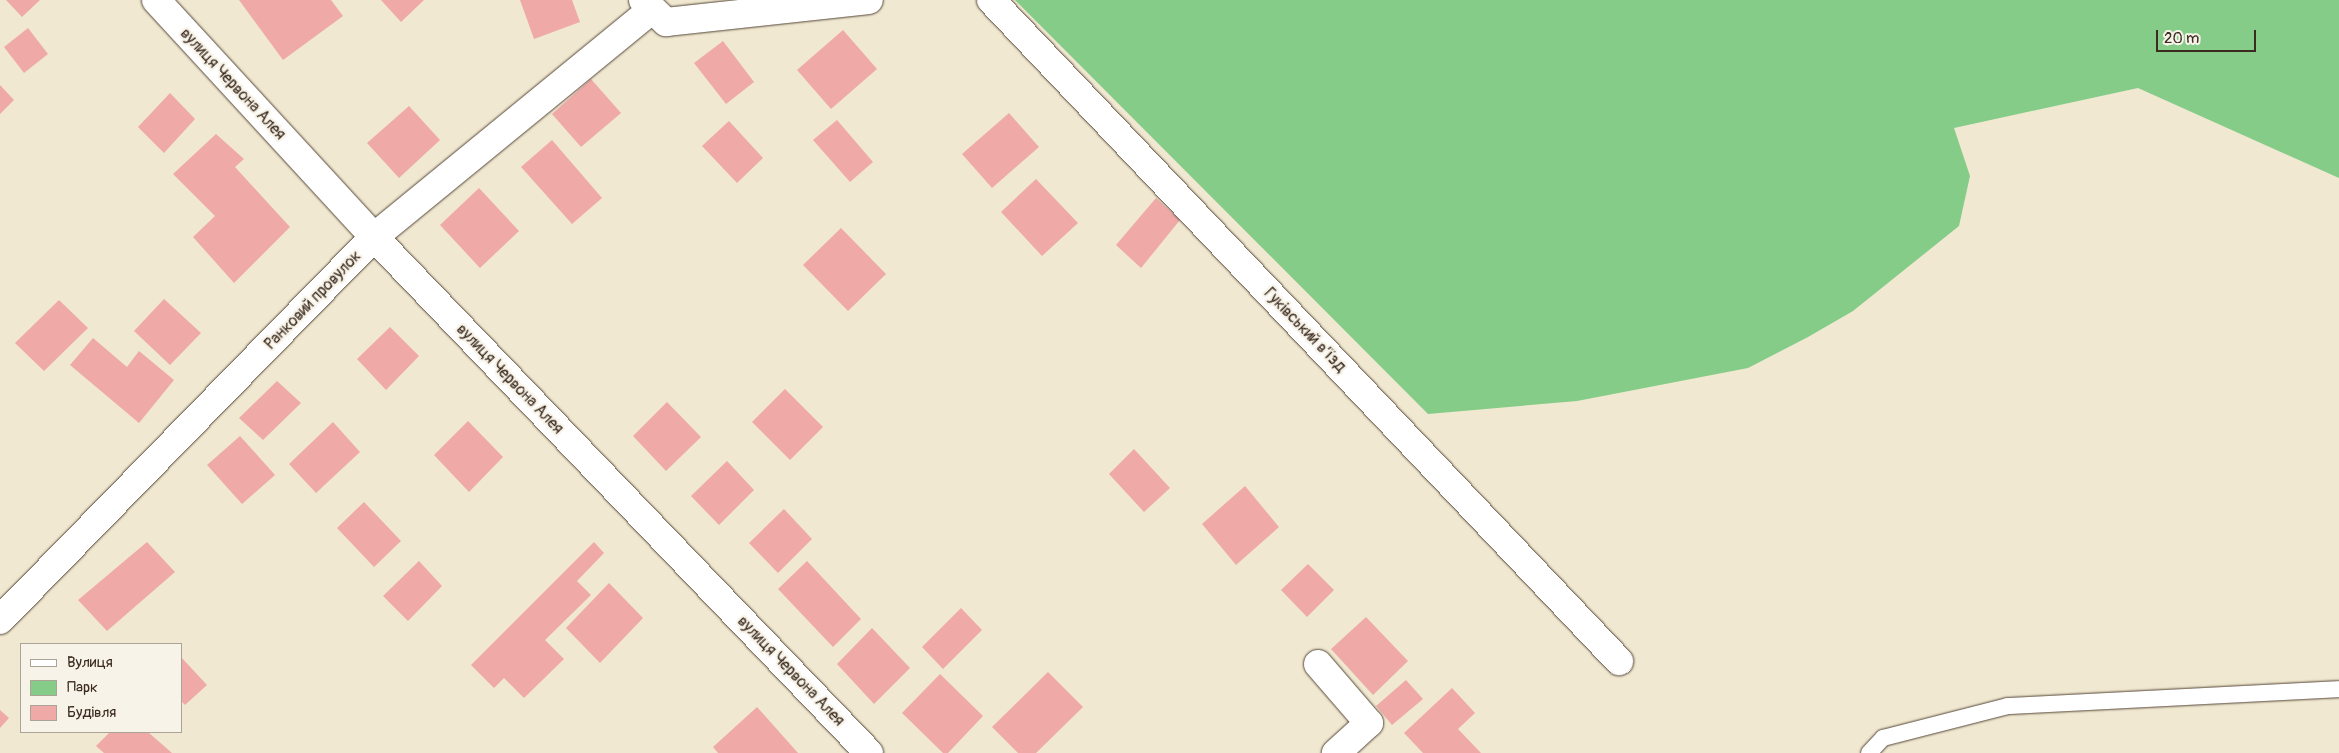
<!DOCTYPE html>
<meta charset="utf-8">
<style>
body{margin:0}
#map{position:relative;width:2339px;height:753px;overflow:hidden;background:#f0e8d0;font-family:Pangolin,sans-serif}
div>[style]{position:absolute}
.green>*{inset:0;background:#84cc88}
.building>*{inset:0;background:#efaaa7}
.roads{filter:drop-shadow(0 0 1px #564639) drop-shadow(0 0 1px #564639)}
.lane>*{height:16px;margin:-8px;padding:0 8px;transform-origin:8px;border-radius:8px;background:#fff}
.street>*{height:28px;margin:-14px;padding:0 14px;transform-origin:14px;border-radius:14px;background:#fff}
span{translate:-50% -50%;white-space:nowrap;text-align:center;line-height:1.15;-webkit-text-stroke:4.5px #f7f3e8;paint-order:stroke}
.street-label{font-size:16px;color:#3b2a1e}
.legend{position:absolute;left:20px;top:643px;width:162px;height:90px;box-sizing:border-box;background:#f7f3e8;border:1px solid #aca397;margin:0;padding:6px 9px;list-style:none;font-size:15px;color:#3b2a1e}
.legend li{display:flex;align-items:center;gap:10px;height:25px}
.legend b{width:25px;border:1px solid #aca397}
.scale{position:absolute;left:2156px;top:30px;width:100px;height:22px;box-sizing:border-box;border:2px solid #3b2a1e;border-top:0;padding-left:6px;font-size:15px;line-height:18px;white-space:nowrap;color:#3b2a1e;-webkit-text-stroke:4px #f7f3e8;paint-order:stroke}
</style>
<div id="map">
<div class="green">
<i style="clip-path:polygon(1015px 0,2339px 0,2339px 178px,2138px 88px,1954px 128px,1970px 176px,1959px 226px,1853px 311px,1808px 337px,1748px 368px,1577px 401px,1428px 414px)"></i>
</div>
<div class="building">
<i style="clip-path:polygon(6px 0,40px 0,22px 17px)"></i>
<i style="clip-path:polygon(239px 0,331px 0,343px 16px,283px 60px)"></i>
<i style="clip-path:polygon(381px 0,424px 0,401px 22px)"></i>
<i style="clip-path:polygon(520px 0,572px 0,580px 22px,534px 39px)"></i>
<i style="clip-path:polygon(28px 28px,48px 54px,24px 73px,4px 47px)"></i>
<i style="clip-path:polygon(843px 30px,877px 69px,831px 109px,797px 70px)"></i>
<i style="clip-path:polygon(723px 41px,754px 82px,726px 104px,694px 63px)"></i>
<i style="clip-path:polygon(591px 79px,621px 113px,581px 147px,552px 114px)"></i>
<i style="clip-path:polygon(0 85px,14px 100px,0 114px)"></i>
<i style="clip-path:polygon(170px 93px,195px 119px,164px 153px,138px 127px)"></i>
<i style="clip-path:polygon(409px 106px,440px 140px,399px 178px,367px 143px)"></i>
<i style="clip-path:polygon(1009px 113px,1039px 147px,992px 188px,962px 154px)"></i>
<i style="clip-path:polygon(837px 120px,873px 162px,850px 182px,813px 140px)"></i>
<i style="clip-path:polygon(729px 121px,763px 158px,737px 183px,702px 146px)"></i>
<i style="clip-path:polygon(216px 134px,244px 159px,235px 167px,290px 227px,234px 283px,193px 237px,215px 216px,173px 174px)"></i>
<i style="clip-path:polygon(552px 140px,602px 198px,572px 224px,521px 167px)"></i>
<i style="clip-path:polygon(1036px 179px,1078px 223px,1042px 256px,1001px 212px)"></i>
<i style="clip-path:polygon(479px 188px,519px 231px,480px 268px,440px 225px)"></i>
<i style="clip-path:polygon(1156px 198px,1180px 220px,1141px 268px,1116px 245px)"></i>
<i style="clip-path:polygon(841px 228px,886px 274px,848px 311px,803px 265px)"></i>
<i style="clip-path:polygon(164px 299px,201px 333px,170px 365px,134px 331px)"></i>
<i style="clip-path:polygon(59px 300px,88px 328px,44px 371px,15px 343px)"></i>
<i style="clip-path:polygon(390px 327px,419px 356px,386px 390px,357px 359px)"></i>
<i style="clip-path:polygon(93px 338px,127px 367px,139px 351px,174px 380px,139px 423px,70px 365px)"></i>
<i style="clip-path:polygon(277px 381px,301px 403px,263px 440px,239px 418px)"></i>
<i style="clip-path:polygon(785px 389px,823px 427px,790px 460px,752px 422px)"></i>
<i style="clip-path:polygon(667px 402px,701px 437px,666px 471px,633px 436px)"></i>
<i style="clip-path:polygon(468px 421px,503px 457px,469px 492px,434px 455px)"></i>
<i style="clip-path:polygon(333px 422px,360px 452px,316px 493px,289px 464px)"></i>
<i style="clip-path:polygon(240px 436px,275px 475px,242px 504px,207px 465px)"></i>
<i style="clip-path:polygon(1134px 449px,1170px 488px,1144px 512px,1109px 474px)"></i>
<i style="clip-path:polygon(727px 461px,754px 490px,719px 525px,691px 496px)"></i>
<i style="clip-path:polygon(1245px 486px,1279px 527px,1236px 565px,1202px 524px)"></i>
<i style="clip-path:polygon(364px 502px,401px 541px,374px 567px,337px 528px)"></i>
<i style="clip-path:polygon(784px 509px,812px 539px,778px 573px,749px 543px)"></i>
<i style="clip-path:polygon(147px 542px,175px 572px,107px 631px,78px 600px)"></i>
<i style="clip-path:polygon(594px 542px,604px 553px,577px 581px,591px 595px,545px 640px,564px 659px,524px 698px,504px 678px,494px 688px,471px 665px)"></i>
<i style="clip-path:polygon(419px 561px,442px 586px,408px 621px,383px 596px)"></i>
<i style="clip-path:polygon(807px 561px,861px 619px,833px 647px,778px 589px)"></i>
<i style="clip-path:polygon(1308px 564px,1334px 590px,1307px 617px,1281px 590px)"></i>
<i style="clip-path:polygon(609px 583px,643px 618px,600px 663px,566px 628px)"></i>
<i style="clip-path:polygon(961px 608px,982px 630px,943px 669px,922px 647px)"></i>
<i style="clip-path:polygon(1366px 617px,1408px 661px,1373px 695px,1331px 649px)"></i>
<i style="clip-path:polygon(872px 628px,910px 668px,874px 704px,837px 664px)"></i>
<i style="clip-path:polygon(181px 657px,207px 685px,185px 705px,181px 701px)"></i>
<i style="clip-path:polygon(1048px 672px,1083px 707px,1036px 753px,1018px 753px,992px 727px)"></i>
<i style="clip-path:polygon(940px 674px,983px 716px,948px 753px,943px 753px,902px 713px)"></i>
<i style="clip-path:polygon(1406px 680px,1423px 699px,1392px 725px,1376px 706px)"></i>
<i style="clip-path:polygon(1452px 688px,1475px 713px,1458px 729px,1481px 753px,1423px 753px,1404px 733px)"></i>
<i style="clip-path:polygon(757px 707px,798px 753px,718px 753px,713px 747px)"></i>
<i style="clip-path:polygon(0 710px,9px 718px,0 728px)"></i>
<i style="clip-path:polygon(110px 732px,148px 732px,172px 753px,104px 753px,96px 746px)"></i>
</div>
<div class="roads">
<div class="lane">
<i style="left:1869px;top:753px;width:21px;rotate:-47deg"></i>
<i style="left:1883px;top:738px;width:129px;rotate:-14.4deg"></i>
<i style="left:2008px;top:706px;width:331px;rotate:-2.9deg"></i>
</div>
<div class="street">
<i style="left:156px;top:0;width:322px;rotate:47.4deg"></i>
<i style="left:374px;top:237px;width:715px;rotate:46.19deg"></i>
<i style="left:643px;top:0;width:32px;rotate:44deg"></i>
<i style="left:666px;top:22px;width:204px;rotate:-6.2deg"></i>
<i style="left:991px;top:0;width:912px;rotate:46.47deg"></i>
<i style="left:0;top:620px;width:535px;rotate:-45.68deg"></i>
<i style="left:374px;top:237px;width:358px;rotate:-39.3deg"></i>
<i style="left:1318px;top:664px;width:78px;rotate:49.2deg"></i>
<i style="left:1369px;top:723px;width:45px;rotate:137.7deg"></i>
</div>
</div>
<div class="street-label">
<span style="left:233px;top:84px;rotate:47deg">вулиця Червона Алея</span>
<span style="left:313px;top:300px;rotate:-46deg">Ранковий провулок</span>
<span style="left:1305px;top:330px;rotate:46deg">Гуківський в’їзд</span>
<span style="left:510px;top:379px;rotate:46deg">вулиця Червона Алея</span>
<span style="left:791px;top:671px;rotate:46deg">вулиця Червона Алея</span>
</div>
<ul class="legend">
<li><b style="height:6px;background:#fff"></b>Вулиця</li>
<li><b style="height:14px;background:#84cc88"></b>Парк</li>
<li><b style="height:14px;background:#efaaa7"></b>Будівля</li>
</ul>
<div class="scale">20 m</div>
</div>
